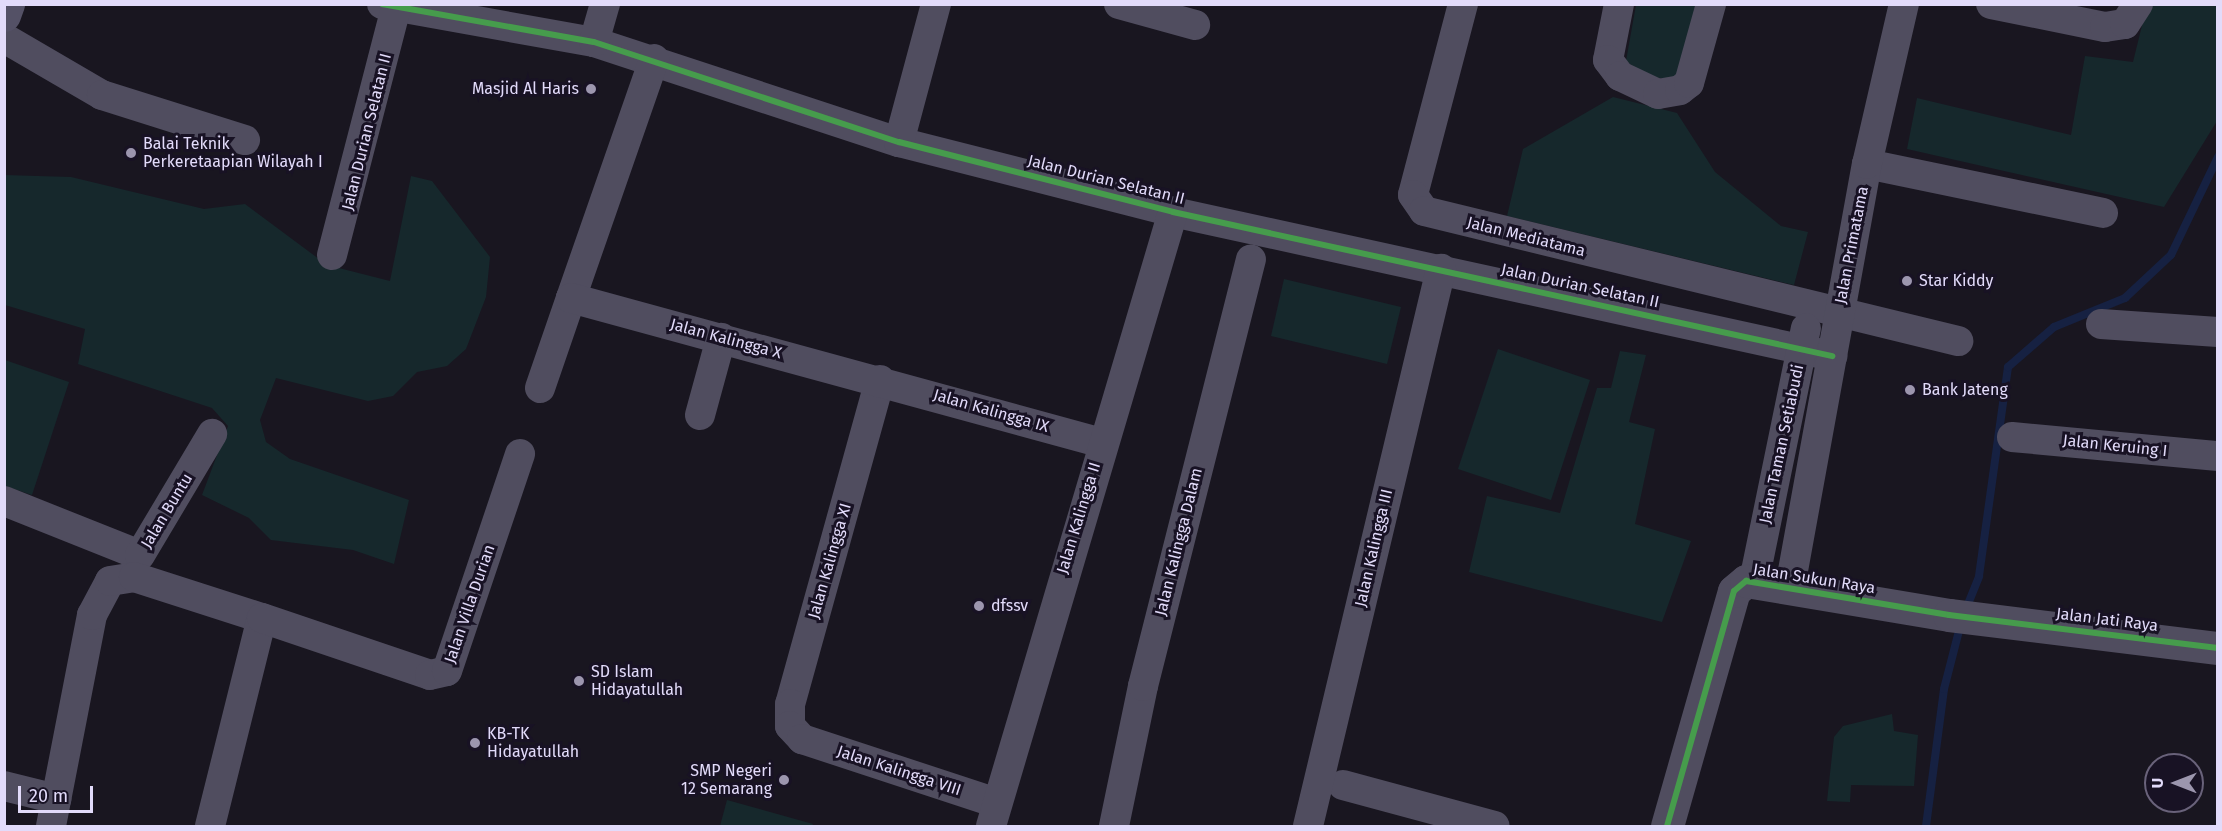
<!DOCTYPE html>
<style>
body{margin:0}
#map{position:relative;width:2222px;height:831px;overflow:hidden;background:#191620;font-family:"Fira Sans",sans-serif}
div>[style]{position:absolute}
.green>*{inset:0;background:#16282c}
.stream>*{height:8px;margin:-4px;padding:0 4px;transform-origin:4px;border-radius:4px;background:#162142}
.minor>*{height:30px;margin:-15px;padding:0 15px;transform-origin:15px;border-radius:15px;background:#504d5f}
.tertiary>*{height:33px;margin:-16.5px;padding:0 16.5px;transform-origin:16.5px;border-radius:16.5px;background:#504d5f}
.secondary>*{height:33px;margin:-16.5px;padding:0 16.5px;transform-origin:16.5px;border-radius:16.5px;background:#545166}
.cycleway>*{height:6px;margin:-3px;padding:0 3px;transform-origin:3px;border-radius:3px;background:#469c4c}
.dots>*{width:16px;height:16px;translate:-50% -50%;box-sizing:border-box;border:3px solid #181224;border-radius:50%}
span{translate:-50% -50%;white-space:nowrap;text-align:center;line-height:1.15;-webkit-text-stroke:6px #181224;paint-order:stroke}
.poi-label{font-size:16px;color:#e2dbfa}
.right{translate:-100% -50%;text-align:right}
.left{translate:0 -50%;text-align:left}
.street-label{font-size:16px;color:#e2dbfa}
.frame{position:absolute;inset:0;border:6px solid #e2dbfa;pointer-events:none}
.north{position:absolute;left:2144px;top:753px;width:60px;height:60px;box-sizing:border-box;background:#181224;border:2px solid #69627a;border-radius:50%;rotate:270deg;font-size:16px;font-weight:700;line-height:24px;text-align:center;color:#e2dbfa}
.north::after{content:'';display:block;margin:auto;width:21px;height:27px;background:#9c96ae;clip-path:polygon(50% 0,100% 100%,50% 72%,0 100%)}
.scale{position:absolute;left:18px;top:786px;width:75px;height:27px;box-sizing:border-box;border:3px solid #e2dbfa;border-top:0;padding-left:8px;font-size:18px;line-height:21px;white-space:nowrap;color:#e2dbfa;-webkit-text-stroke:4px #181224;paint-order:stroke}
</style>
<div id="map">
<div class="green">
<i style="clip-path:polygon(1636px 5px,1700px 5px,1680px 81px,1645px 76px,1626px 61px)"></i>
<i style="clip-path:polygon(2147px 5px,2217px 5px,2217px 121px,2164px 207px,1907px 149px,1917px 98px,2071px 135px,2085px 56px,2133px 62px)"></i>
<i style="clip-path:polygon(1613px 97px,1677px 113px,1715px 172px,1781px 226px,1808px 232px,1794px 285px,1507px 216px,1523px 149px)"></i>
<i style="clip-path:polygon(4px 175px,71px 177px,204px 209px,245px 204px,327px 265px,390px 281px,411px 176px,432px 181px,490px 257px,486px 297px,466px 349px,447px 366px,417px 372px,393px 396px,368px 401px,276px 378px,260px 420px,266px 442px,290px 459px,409px 500px,394px 564px,353px 550px,271px 540px,249px 518px,202px 495px,228px 426px,212px 408px,78px 364px,85px 329px,5px 305px)"></i>
<i style="clip-path:polygon(1284px 279px,1401px 307px,1387px 364px,1271px 336px)"></i>
<i style="clip-path:polygon(1498px 349px,1590px 380px,1551px 500px,1458px 469px)"></i>
<i style="clip-path:polygon(1620px 351px,1646px 355px,1629px 422px,1655px 429px,1635px 524px,1691px 541px,1662px 622px,1469px 572px,1487px 496px,1560px 513px,1597px 388px,1611px 388px)"></i>
<i style="clip-path:polygon(5px 360px,69px 382px,32px 495px,5px 486px)"></i>
<i style="clip-path:polygon(1892px 714px,1894px 731px,1918px 735px,1914px 786px,1851px 785px,1850px 802px,1827px 801px,1834px 737px,1843px 726px)"></i>
<i style="clip-path:polygon(727px 800px,813px 824px,812px 826px,720px 826px)"></i>
</div>
<div class="stream">
<i style="left:1966px;top:609px;width:35px;rotate:-68deg"></i>
<i style="left:1979px;top:576px;width:211px;rotate:-82.1deg"></i>
<i style="left:2008px;top:367px;width:61px;rotate:-41deg"></i>
<i style="left:2054px;top:327px;width:77px;rotate:-22.2deg"></i>
<i style="left:2125px;top:298px;width:63px;rotate:-43.1deg"></i>
<i style="left:2171px;top:255px;width:109px;rotate:-64.4deg"></i>
<i style="left:1926px;top:826px;width:138px;rotate:-82.5deg"></i>
<i style="left:1944px;top:689px;width:68px;rotate:-75.6deg"></i>
</div>
<div class="minor">
<i style="left:382px;top:4px;width:215px;rotate:10.2deg"></i>
<i style="left:594px;top:42px;width:321px;rotate:18.2deg"></i>
<i style="left:899px;top:142px;width:283px;rotate:14.3deg"></i>
<i style="left:1173px;top:212px;width:675px;rotate:12.33deg"></i>
<i style="left:1119px;top:4px;width:79px;rotate:15.4deg"></i>
<i style="left:1463px;top:4px;width:197px;rotate:104.7deg"></i>
<i style="left:1413px;top:195px;width:19px;rotate:55deg"></i>
<i style="left:1424px;top:211px;width:550px;rotate:13.68deg"></i>
<i style="left:1619px;top:4px;width:57px;rotate:101.1deg"></i>
<i style="left:1608px;top:60px;width:20px;rotate:53deg"></i>
<i style="left:1620px;top:76px;width:42px;rotate:25.3deg"></i>
<i style="left:1658px;top:94px;width:22px;rotate:-10deg"></i>
<i style="left:1680px;top:90px;width:11px;rotate:-38deg"></i>
<i style="left:1689px;top:83px;width:82px;rotate:-74.4deg"></i>
<i style="left:1991px;top:4px;width:116px;rotate:11.4deg"></i>
<i style="left:2105px;top:27px;width:20px;rotate:-9deg"></i>
<i style="left:2125px;top:24px;width:24px;rotate:-57deg"></i>
<i style="left:4px;top:38px;width:113px;rotate:30.2deg"></i>
<i style="left:102px;top:95px;width:150px;rotate:17.5deg"></i>
<i style="left:594px;top:42px;width:40px;rotate:-74deg"></i>
<i style="left:899px;top:142px;width:143px;rotate:-75deg"></i>
<i style="left:1867px;top:164px;width:241px;rotate:11.7deg"></i>
<i style="left:332px;top:255px;width:256px;rotate:-75.5deg"></i>
<i style="left:571px;top:298px;width:253px;rotate:-70.8deg"></i>
<i style="left:2101px;top:324px;width:117px;rotate:3.9deg"></i>
<i style="left:880px;top:380px;width:336px;rotate:105.5deg"></i>
<i style="left:790px;top:704px;width:22px;rotate:90deg"></i>
<i style="left:790px;top:726px;width:18px;rotate:47deg"></i>
<i style="left:802px;top:739px;width:205px;rotate:18.2deg"></i>
<i style="left:540px;top:388px;width:95px;rotate:-71deg"></i>
<i style="left:571px;top:298px;width:550px;rotate:15.27deg"></i>
<i style="left:700px;top:415px;width:80px;rotate:-74.7deg"></i>
<i style="left:2012px;top:437px;width:207px;rotate:5.3deg"></i>
<i style="left:4px;top:501px;width:146px;rotate:21.7deg"></i>
<i style="left:140px;top:555px;width:141px;rotate:-59.2deg"></i>
<i style="left:1754px;top:581px;width:258px;rotate:-78.4deg"></i>
<i style="left:1790px;top:587px;width:430px;rotate:-79.7deg"></i>
<i style="left:1867px;top:164px;width:164px;rotate:-77deg"></i>
<i style="left:1343px;top:785px;width:157px;rotate:15.1deg"></i>
<i style="left:4px;top:786px;width:54px;rotate:14deg"></i>
<i style="left:51px;top:826px;width:215px;rotate:-79deg"></i>
<i style="left:92px;top:615px;width:38px;rotate:-62deg"></i>
<i style="left:110px;top:581px;width:24px;rotate:-9deg"></i>
<i style="left:134px;top:577px;width:134px;rotate:17.8deg"></i>
<i style="left:210px;top:826px;width:214px;rotate:-76deg"></i>
<i style="left:262px;top:618px;width:177px;rotate:18.7deg"></i>
<i style="left:430px;top:675px;width:17px;rotate:-13deg"></i>
<i style="left:447px;top:671px;width:229px;rotate:-71.4deg"></i>
<i style="left:991px;top:826px;width:640px;rotate:-73.49deg"></i>
<i style="left:1114px;top:826px;width:143px;rotate:-78.3deg"></i>
<i style="left:1143px;top:686px;width:440px;rotate:-75.8deg"></i>
<i style="left:1308px;top:826px;width:573px;rotate:-76.57deg"></i>
</div>
<div class="tertiary">
<i style="left:1667px;top:826px;width:244px;rotate:-74.1deg"></i>
<i style="left:1734px;top:591px;width:16px;rotate:-40deg"></i>
<i style="left:1746px;top:581px;width:206px;rotate:9.5deg"></i>
<i style="left:1949px;top:615px;width:271px;rotate:7deg"></i>
</div>
<div class="secondary">
<i style="left:4px;top:15px;width:12px;rotate:-70deg"></i>
</div>
<div class="cycleway">
<i style="left:382px;top:4px;width:215px;rotate:10.2deg"></i>
<i style="left:594px;top:42px;width:321px;rotate:18.2deg"></i>
<i style="left:899px;top:142px;width:283px;rotate:14.3deg"></i>
<i style="left:1173px;top:212px;width:675px;rotate:12.33deg"></i>
<i style="left:1667px;top:826px;width:244px;rotate:-74.1deg"></i>
<i style="left:1734px;top:591px;width:16px;rotate:-40deg"></i>
<i style="left:1746px;top:581px;width:206px;rotate:9.5deg"></i>
<i style="left:1949px;top:615px;width:271px;rotate:7deg"></i>
</div>
<div class="dots">
<i style="left:591px;top:89px;background:#9c96ae"></i>
<i style="left:131px;top:153px;background:#9c96ae"></i>
<i style="left:1907px;top:281px;background:#9c96ae"></i>
<i style="left:1910px;top:390px;background:#9c96ae"></i>
<i style="left:979px;top:606px;background:#9c96ae"></i>
<i style="left:579px;top:681px;background:#9c96ae"></i>
<i style="left:475px;top:743px;background:#9c96ae"></i>
<i style="left:784px;top:780px;background:#9c96ae"></i>
</div>
<div class="poi-label">
<span class="right" style="left:579px;top:89px">Masjid Al Haris</span>
<span class="left" style="left:143px;top:153px">Balai Teknik<br>Perkeretaapian Wilayah I</span>
<span class="left" style="left:1919px;top:281px">Star Kiddy</span>
<span class="left" style="left:1922px;top:390px">Bank Jateng</span>
<span class="left" style="left:991px;top:606px">dfssv</span>
<span class="left" style="left:591px;top:681px">SD Islam<br>Hidayatullah</span>
<span class="left" style="left:487px;top:743px">KB-TK<br>Hidayatullah</span>
<span class="right" style="left:772px;top:780px">SMP Negeri<br>12 Semarang</span>
</div>
<div class="street-label">
<span style="left:367px;top:132px;rotate:-76deg">Jalan Durian Selatan II</span>
<span style="left:1106px;top:180px;rotate:14deg">Jalan Durian Selatan II</span>
<span style="left:1526px;top:237px;rotate:14deg">Jalan Mediatama</span>
<span style="left:1852px;top:245px;rotate:-79deg">Jalan Primatama</span>
<span style="left:1580px;top:286px;rotate:12deg">Jalan Durian Selatan II</span>
<span style="left:726px;top:339px;rotate:15deg">Jalan Kalingga X</span>
<span style="left:991px;top:411px;rotate:16deg">Jalan Kalingga IX</span>
<span style="left:1782px;top:444px;rotate:-78deg">Jalan Taman Setiabudi</span>
<span style="left:2115px;top:446px;rotate:6deg">Jalan Keruing I</span>
<span style="left:167px;top:511px;rotate:-59deg">Jalan Buntu</span>
<span style="left:1079px;top:518px;rotate:-73deg">Jalan Kalingga II</span>
<span style="left:1179px;top:542px;rotate:-76deg">Jalan Kalingga Dalam</span>
<span style="left:1374px;top:548px;rotate:-77deg">Jalan Kalingga III</span>
<span style="left:830px;top:561px;rotate:-74deg">Jalan Kalingga XI</span>
<span style="left:1814px;top:579px;rotate:9deg">Jalan Sukun Raya</span>
<span style="left:470px;top:604px;rotate:-71deg">Jalan Villa Durian</span>
<span style="left:2107px;top:620px;rotate:7deg">Jalan Jati Raya</span>
<span style="left:899px;top:771px;rotate:18deg">Jalan Kalingga VIII</span>
</div>
<div class="frame"></div>
<div class="north">U</div>
<div class="scale">20 m</div>
</div>
